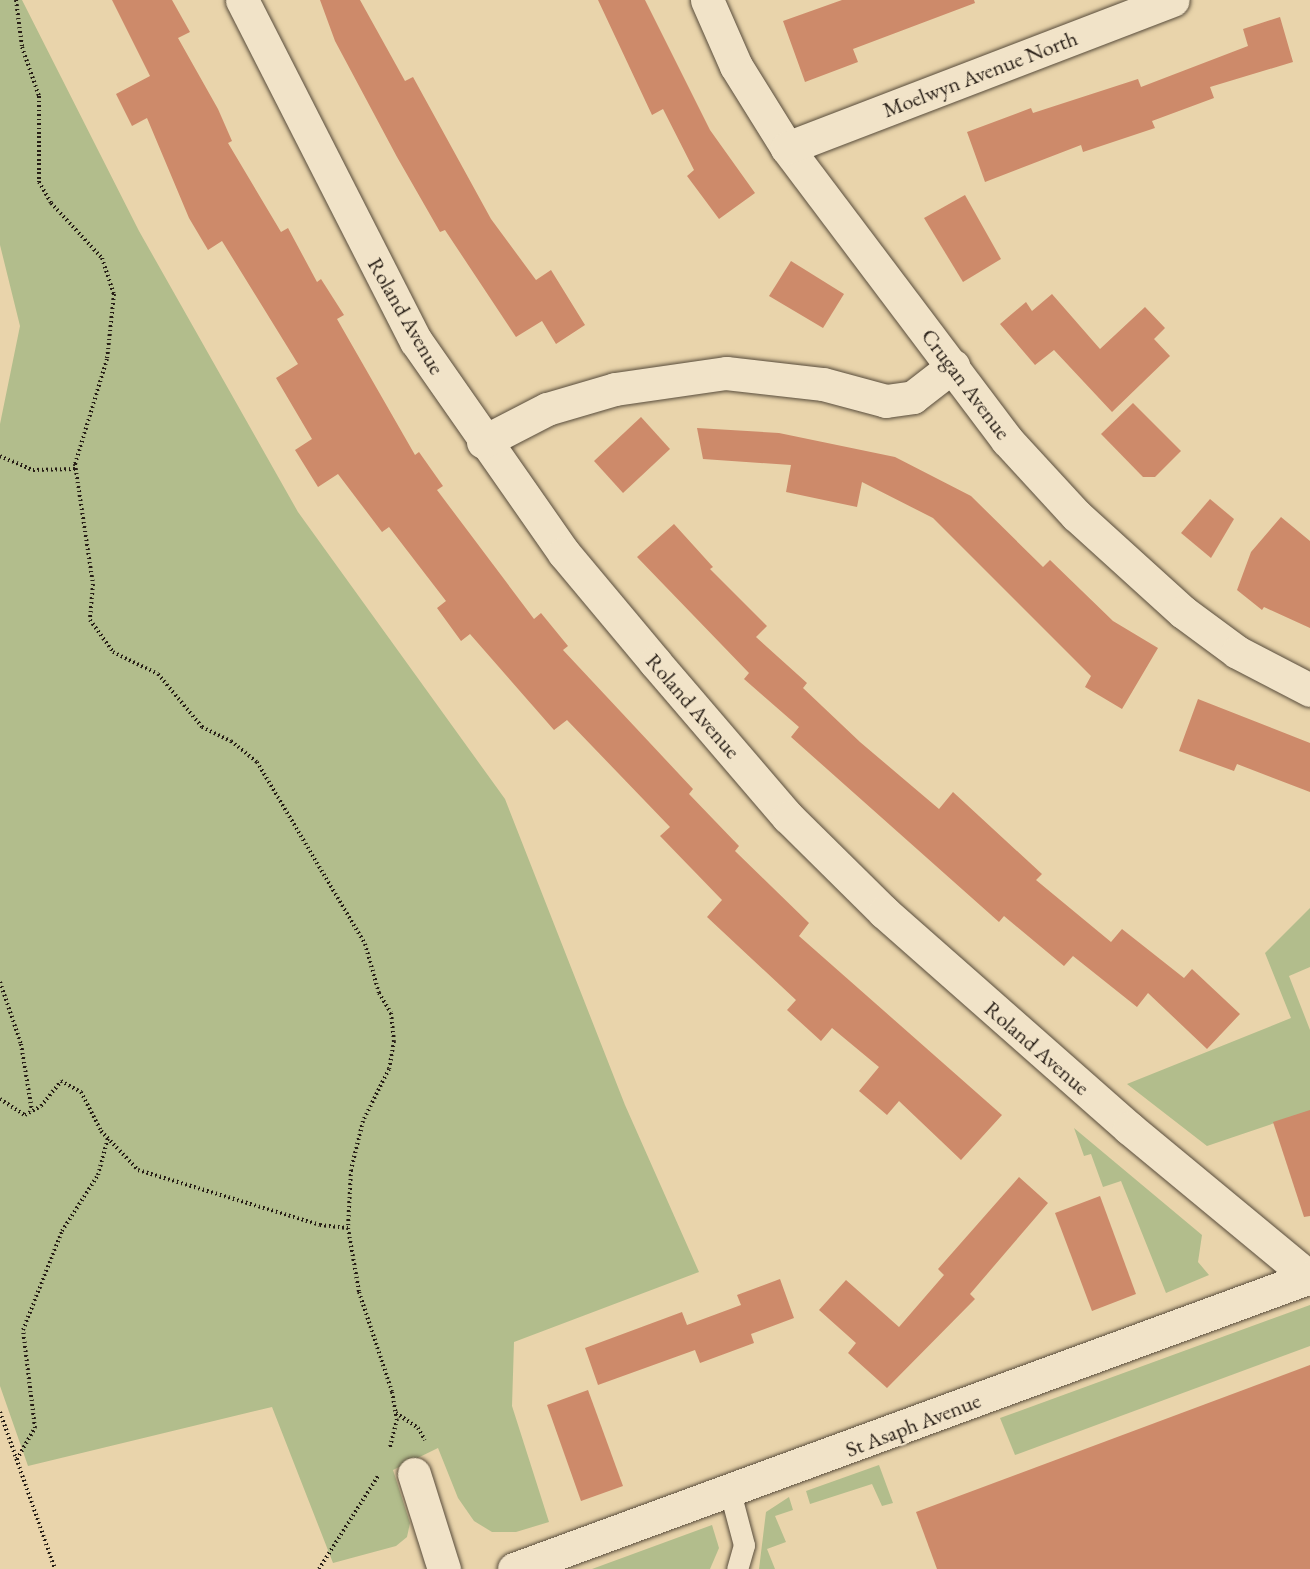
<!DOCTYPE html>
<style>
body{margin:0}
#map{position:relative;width:1310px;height:1569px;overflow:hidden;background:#e9d4ab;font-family:"EB Garamond",serif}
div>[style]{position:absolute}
.green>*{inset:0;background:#b2bd8c}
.building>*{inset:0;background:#cd8a6a}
.path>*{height:4px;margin-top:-2px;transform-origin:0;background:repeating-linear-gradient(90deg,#271e16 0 1.5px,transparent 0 4.5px)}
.roads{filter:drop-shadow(0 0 2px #584c3b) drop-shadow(0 0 2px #584c3b)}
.lane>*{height:21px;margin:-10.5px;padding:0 10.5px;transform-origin:10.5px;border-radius:10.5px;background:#f1e3c8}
.street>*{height:33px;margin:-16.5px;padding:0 16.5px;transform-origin:16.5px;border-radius:16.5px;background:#f1e3c8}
.secondary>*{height:33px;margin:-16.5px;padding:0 16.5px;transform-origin:16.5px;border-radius:16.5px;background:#f1e3c8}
span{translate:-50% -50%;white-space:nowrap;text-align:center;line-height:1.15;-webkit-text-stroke:4.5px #f1e3c8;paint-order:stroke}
.street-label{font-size:22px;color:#271e16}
</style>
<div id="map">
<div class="green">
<i style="clip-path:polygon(0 0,22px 0,139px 231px,298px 512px,505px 799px,625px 1105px,699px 1272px,514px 1342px,512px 1406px,549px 1522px,516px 1532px,492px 1532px,474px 1521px,458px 1498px,438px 1448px,393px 1470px,410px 1523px,407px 1537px,396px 1546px,333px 1563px,272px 1407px,28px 1466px,0 1386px,0 424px,20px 326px,0 245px)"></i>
<i style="clip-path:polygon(1310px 908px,1310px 967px,1289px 976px,1310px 1030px,1310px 1111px,1207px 1146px,1127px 1084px,1291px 1018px,1265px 953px)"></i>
<i style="clip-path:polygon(1074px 1128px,1202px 1235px,1198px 1262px,1209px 1275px,1166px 1293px,1121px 1181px,1103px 1187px,1091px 1154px,1084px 1156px)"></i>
<i style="clip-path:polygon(1310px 1305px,1310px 1346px,1015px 1455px,1000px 1418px)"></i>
<i style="clip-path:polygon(879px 1465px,893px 1503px,882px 1506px,872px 1484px,810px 1504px,806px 1491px)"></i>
<i style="clip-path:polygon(789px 1497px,793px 1510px,775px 1516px,786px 1542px,767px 1549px,775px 1569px,759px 1569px,766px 1512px)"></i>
<i style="clip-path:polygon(712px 1525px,719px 1548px,710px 1569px,592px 1569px)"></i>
</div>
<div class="building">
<i style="clip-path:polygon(112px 0,172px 0,190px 32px,178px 38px,218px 109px,232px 141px,228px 143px,281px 232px,288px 228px,317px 282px,321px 279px,344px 315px,337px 319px,415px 455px,419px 452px,443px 486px,437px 490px,534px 619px,541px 613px,568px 646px,563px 650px,693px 789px,689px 794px,739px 846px,735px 851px,809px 923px,799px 936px,1002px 1115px,961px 1160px,899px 1101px,887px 1115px,859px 1091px,879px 1067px,832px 1028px,821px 1041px,787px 1010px,796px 1000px,707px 917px,722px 900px,660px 836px,670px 827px,567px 720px,554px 730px,470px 634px,461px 641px,437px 608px,446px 601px,389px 527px,382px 532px,338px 474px,318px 487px,295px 450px,312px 439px,276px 378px,298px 364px,222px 241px,208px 250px,189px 218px,147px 118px,132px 126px,116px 94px,150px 76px)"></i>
<i style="clip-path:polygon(320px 0,360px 0,405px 81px,413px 77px,491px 219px,536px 280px,551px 270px,585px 325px,556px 344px,542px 321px,516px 337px,445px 230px,440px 232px,397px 157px,335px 41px)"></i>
<i style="clip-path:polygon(598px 0,645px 0,710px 130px,755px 193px,719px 219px,687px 176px,694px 170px,663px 109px,652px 115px)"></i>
<i style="clip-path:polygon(842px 0,974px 0,975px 3px,853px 49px,858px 62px,805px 82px,783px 21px)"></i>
<i style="clip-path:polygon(1280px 17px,1293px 62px,1210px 87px,1214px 98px,1152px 121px,1155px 128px,1083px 152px,1081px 145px,985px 182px,967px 132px,1031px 108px,1033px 113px,1138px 79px,1141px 87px,1248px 46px,1243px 29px)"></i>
<i style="clip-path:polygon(965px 195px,1001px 259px,963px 282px,924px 218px)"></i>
<i style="clip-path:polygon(791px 261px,844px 294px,823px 328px,769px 296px)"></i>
<i style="clip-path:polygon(1052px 294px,1100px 349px,1145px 307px,1165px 328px,1154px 339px,1170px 356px,1112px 412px,1054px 350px,1035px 365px,1000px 324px,1026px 302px,1032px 311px)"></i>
<i style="clip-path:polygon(1133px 403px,1181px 451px,1155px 477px,1143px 477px,1101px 434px)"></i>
<i style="clip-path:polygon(641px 417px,670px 449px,623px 493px,594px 461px)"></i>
<i style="clip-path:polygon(697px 428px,779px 433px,895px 457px,971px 496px,1043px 567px,1050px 560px,1113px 621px,1158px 648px,1122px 709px,1085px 687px,1091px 676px,933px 518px,862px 482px,857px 507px,786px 492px,791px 465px,703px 459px)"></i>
<i style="clip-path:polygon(1210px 499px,1234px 519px,1211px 558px,1181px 533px)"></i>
<i style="clip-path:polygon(1281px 517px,1310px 541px,1310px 628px,1264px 607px,1262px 610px,1237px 590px,1251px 552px)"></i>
<i style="clip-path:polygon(674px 524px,713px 567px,710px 569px,767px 626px,756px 637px,807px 683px,803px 688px,860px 742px,939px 809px,953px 792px,1042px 874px,1036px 880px,1111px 942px,1122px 929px,1184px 978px,1192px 969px,1240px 1014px,1207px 1049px,1148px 993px,1137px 1007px,1073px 956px,1064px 966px,1004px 916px,999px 922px,791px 737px,799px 727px,744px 679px,749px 673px,637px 557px)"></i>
<i style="clip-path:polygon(1198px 699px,1310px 743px,1310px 792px,1237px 764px,1234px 771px,1179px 751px)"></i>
<i style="clip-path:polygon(1310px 1110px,1310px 1216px,1304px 1217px,1273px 1122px)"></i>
<i style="clip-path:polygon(1019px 1177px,1048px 1203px,970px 1294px,975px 1299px,887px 1388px,848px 1353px,856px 1343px,819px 1310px,846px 1280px,899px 1327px,944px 1275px,938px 1269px)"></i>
<i style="clip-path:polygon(1100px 1196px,1136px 1294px,1092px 1311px,1055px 1213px)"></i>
<i style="clip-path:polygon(780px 1279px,794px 1318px,751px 1334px,754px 1343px,700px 1363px,695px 1350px,598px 1385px,585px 1348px,682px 1312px,687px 1325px,741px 1305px,737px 1295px)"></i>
<i style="clip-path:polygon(1310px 1365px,1310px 1569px,937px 1569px,916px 1512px)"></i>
<i style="clip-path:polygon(588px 1390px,623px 1486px,581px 1501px,547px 1405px)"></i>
</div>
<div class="path">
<i style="left:16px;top:0;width:47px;rotate:82.7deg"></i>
<i style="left:22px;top:47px;width:52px;rotate:70.9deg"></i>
<i style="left:39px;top:96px;width:86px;rotate:90deg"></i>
<i style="left:39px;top:182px;width:24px;rotate:60deg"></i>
<i style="left:51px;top:203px;width:75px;rotate:47.2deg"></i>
<i style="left:102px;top:258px;width:38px;rotate:72deg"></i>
<i style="left:114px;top:294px;width:65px;rotate:96.1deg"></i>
<i style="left:107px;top:359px;width:110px;rotate:106.9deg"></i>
<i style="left:75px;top:464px;width:121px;rotate:81.5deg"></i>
<i style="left:93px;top:584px;width:36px;rotate:95deg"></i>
<i style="left:90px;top:620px;width:39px;rotate:54deg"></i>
<i style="left:113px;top:652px;width:50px;rotate:26.1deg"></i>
<i style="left:158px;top:674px;width:69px;rotate:50.3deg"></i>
<i style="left:202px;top:727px;width:32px;rotate:26deg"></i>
<i style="left:231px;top:741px;width:33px;rotate:39deg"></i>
<i style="left:257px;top:762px;width:212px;rotate:59.3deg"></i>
<i style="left:365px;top:944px;width:51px;rotate:74.1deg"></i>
<i style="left:379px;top:993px;width:23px;rotate:59deg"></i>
<i style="left:391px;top:1013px;width:28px;rotate:84deg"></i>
<i style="left:394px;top:1041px;width:28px;rotate:100deg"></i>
<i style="left:389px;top:1069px;width:58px;rotate:116.6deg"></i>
<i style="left:363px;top:1121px;width:50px;rotate:103.8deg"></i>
<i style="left:351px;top:1170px;width:58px;rotate:93deg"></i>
<i style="left:348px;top:1228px;width:65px;rotate:80.2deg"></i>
<i style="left:359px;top:1292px;width:105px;rotate:71.7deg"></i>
<i style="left:392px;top:1392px;width:27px;rotate:80deg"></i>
<i style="left:397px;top:1419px;width:29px;rotate:104deg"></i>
<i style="left:0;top:456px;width:36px;rotate:23deg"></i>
<i style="left:33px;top:470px;width:42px;rotate:-1.4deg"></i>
<i style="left:0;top:982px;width:65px;rotate:71.3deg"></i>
<i style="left:21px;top:1044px;width:68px;rotate:80.7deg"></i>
<i style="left:0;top:1099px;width:30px;rotate:33deg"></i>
<i style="left:25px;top:1115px;width:18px;rotate:-29deg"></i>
<i style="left:41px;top:1106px;width:32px;rotate:-51deg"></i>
<i style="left:61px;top:1081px;width:23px;rotate:29deg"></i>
<i style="left:81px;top:1092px;width:44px;rotate:62.9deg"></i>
<i style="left:101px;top:1131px;width:54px;rotate:46.5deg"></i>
<i style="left:138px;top:1170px;width:190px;rotate:16.8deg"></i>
<i style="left:320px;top:1225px;width:28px;rotate:6deg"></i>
<i style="left:0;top:1412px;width:166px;rotate:70.7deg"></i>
<i style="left:396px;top:1413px;width:27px;rotate:34deg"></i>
<i style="left:418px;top:1428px;width:14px;rotate:60deg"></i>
<i style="left:17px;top:1459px;width:36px;rotate:-60deg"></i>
<i style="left:35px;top:1428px;width:99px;rotate:-97deg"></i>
<i style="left:23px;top:1330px;width:106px;rotate:-68.5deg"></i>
<i style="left:62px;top:1231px;width:67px;rotate:-57.3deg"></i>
<i style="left:98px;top:1175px;width:39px;rotate:-75deg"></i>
<i style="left:319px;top:1569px;width:110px;rotate:-57.6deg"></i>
</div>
<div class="roads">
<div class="lane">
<i style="left:730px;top:1492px;width:55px;rotate:75.2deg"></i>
<i style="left:744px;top:1545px;width:25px;rotate:106deg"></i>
</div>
<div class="street">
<i style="left:242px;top:0;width:383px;rotate:63deg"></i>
<i style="left:416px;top:341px;width:259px;rotate:55.1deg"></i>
<i style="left:564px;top:553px;width:142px;rotate:50.1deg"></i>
<i style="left:655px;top:662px;width:204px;rotate:49.4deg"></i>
<i style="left:788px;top:817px;width:135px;rotate:44.7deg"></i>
<i style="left:884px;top:912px;width:327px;rotate:41.4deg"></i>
<i style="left:1129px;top:1128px;width:234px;rotate:39.6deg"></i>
<i style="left:707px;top:0;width:72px;rotate:66.3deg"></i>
<i style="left:736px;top:66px;width:97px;rotate:58.1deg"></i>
<i style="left:787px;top:148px;width:366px;rotate:53deg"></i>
<i style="left:1007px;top:440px;width:102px;rotate:47.4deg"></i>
<i style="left:1076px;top:515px;width:144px;rotate:42.2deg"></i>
<i style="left:1183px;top:612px;width:67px;rotate:36.5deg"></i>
<i style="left:1237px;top:652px;width:82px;rotate:27.5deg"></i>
<i style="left:787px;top:148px;width:413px;rotate:-21deg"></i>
<i style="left:483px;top:442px;width:72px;rotate:-27.3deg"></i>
<i style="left:547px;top:409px;width:71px;rotate:-16.4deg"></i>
<i style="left:615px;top:389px;width:112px;rotate:-8.2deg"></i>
<i style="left:726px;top:373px;width:98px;rotate:6.5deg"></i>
<i style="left:823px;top:384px;width:65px;rotate:15.1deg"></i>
<i style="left:886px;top:401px;width:27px;rotate:-8deg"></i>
<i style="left:913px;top:397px;width:51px;rotate:-37.8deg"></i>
<i style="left:414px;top:1474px;width:100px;rotate:72.5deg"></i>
</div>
<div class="secondary">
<i style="left:514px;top:1569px;width:848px;rotate:-20.14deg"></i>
</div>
</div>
<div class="street-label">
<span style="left:980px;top:74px;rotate:-21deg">Moelwyn Avenue North</span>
<span style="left:406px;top:316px;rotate:60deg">Roland Avenue</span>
<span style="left:966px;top:384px;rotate:53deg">Crugan Avenue</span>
<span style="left:693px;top:706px;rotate:49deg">Roland Avenue</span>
<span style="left:1037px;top:1048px;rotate:41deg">Roland Avenue</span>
<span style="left:913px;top:1425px;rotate:-21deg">St Asaph Avenue</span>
</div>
</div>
